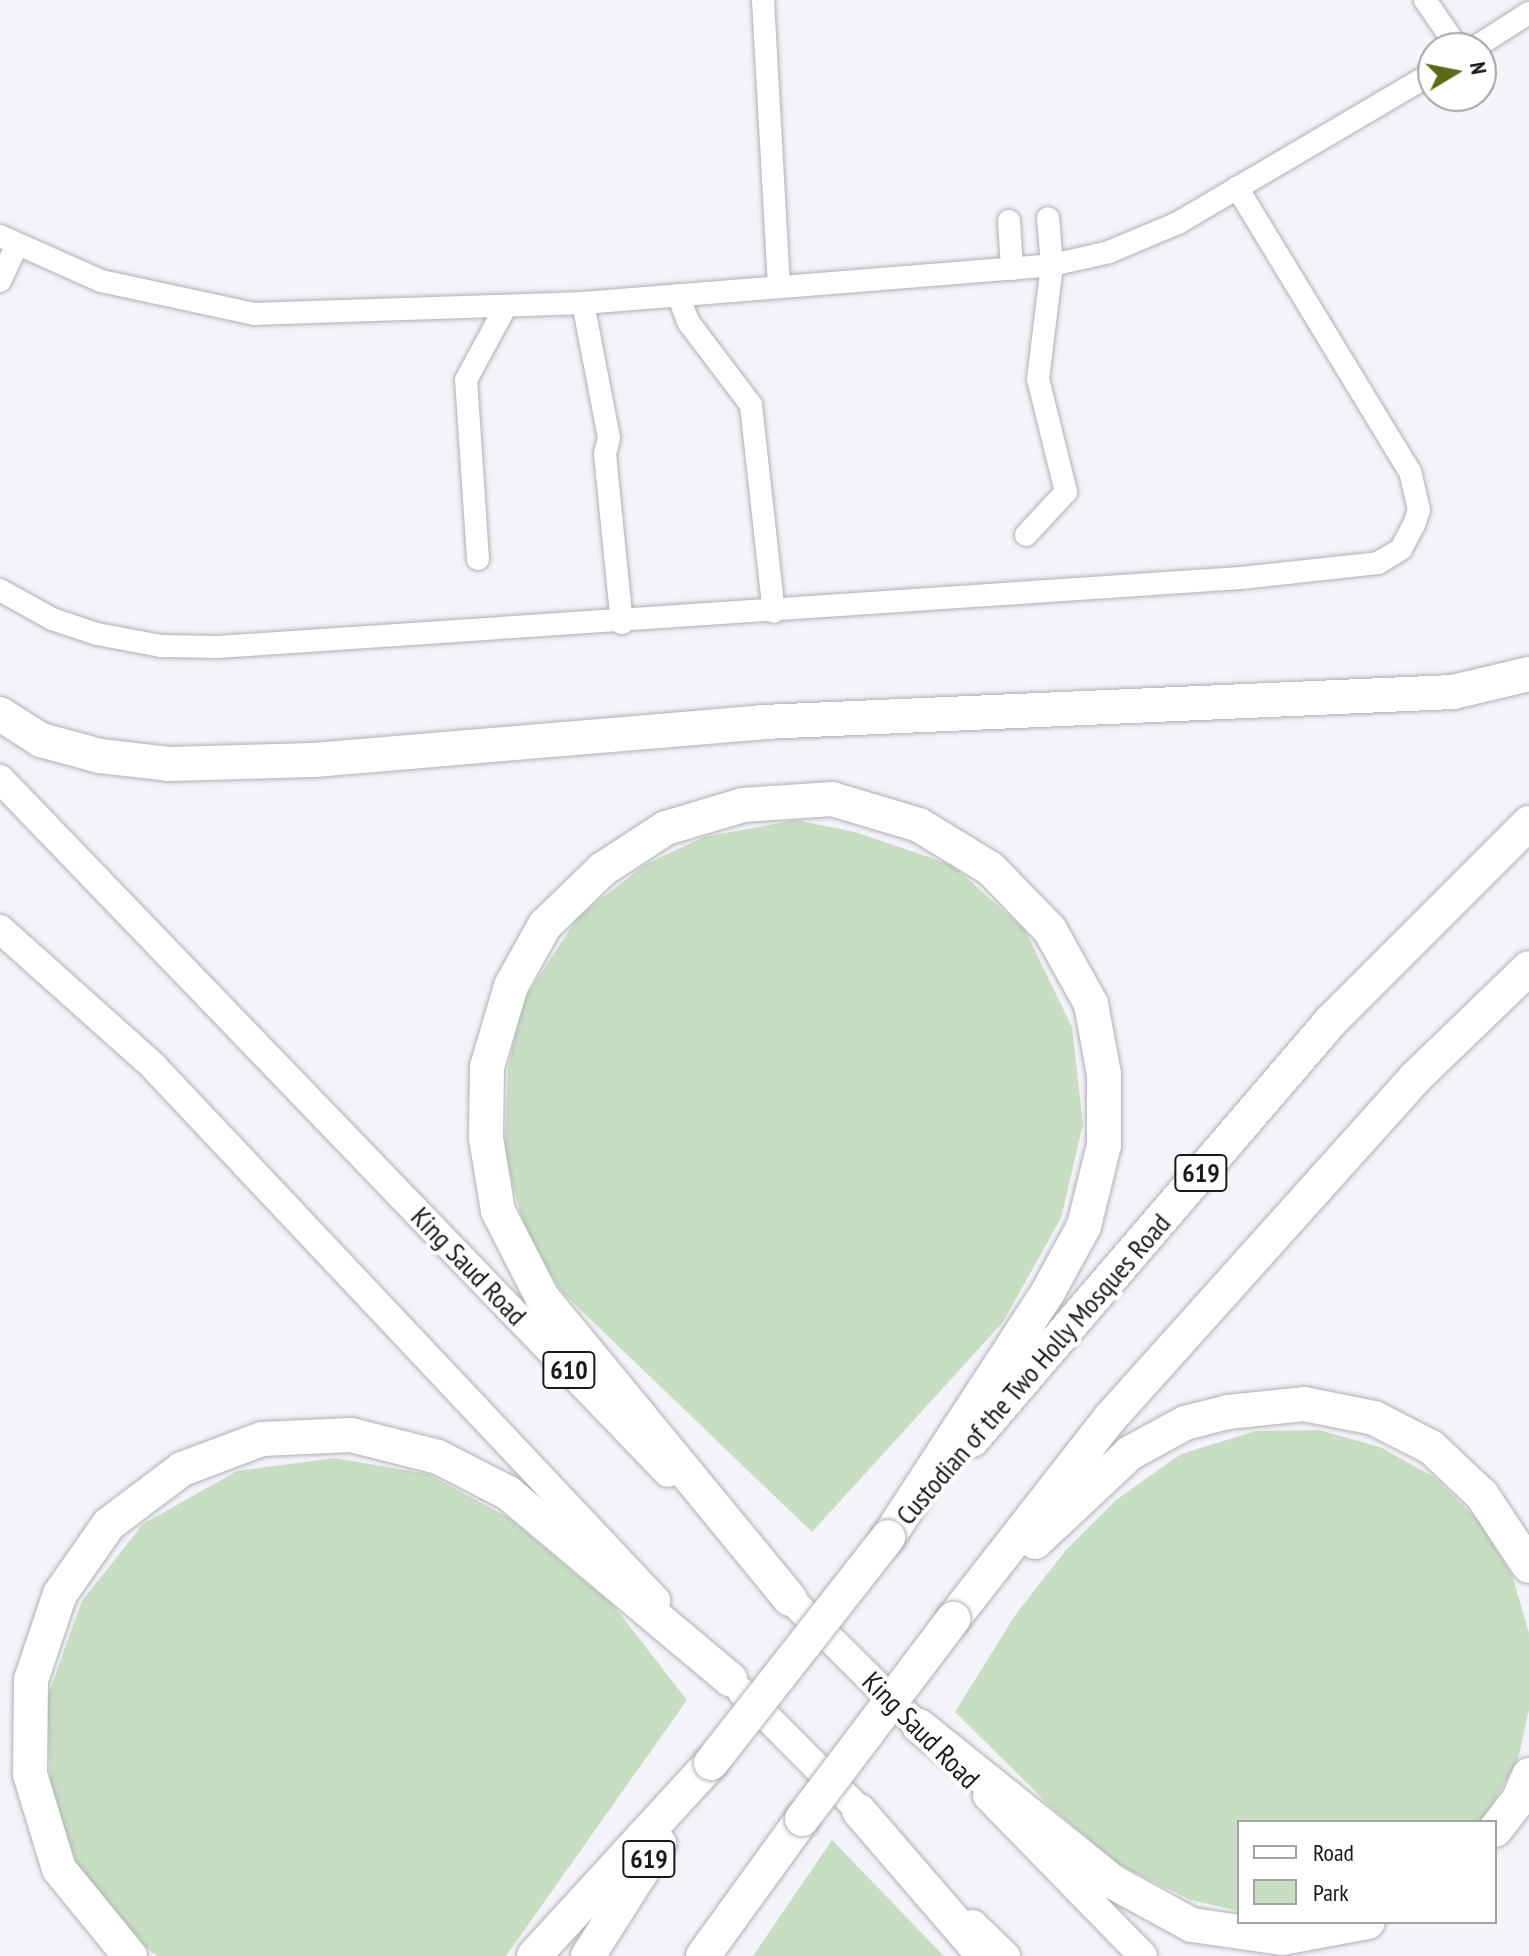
<!DOCTYPE html>
<style>
body{margin:0}
#map{position:relative;width:1529px;height:1956px;overflow:hidden;background:#f4f3f9;font-family:"PT Sans Narrow",sans-serif}
div>[style]{position:absolute}
.green>*{inset:0;background:#c7dec2}
.roads{filter:drop-shadow(0 0 2px #b0b0b5) drop-shadow(0 0 2px #b0b0b5)}
.minor>*{height:22px;margin:-11px;padding:0 11px;transform-origin:11px;border-radius:11px;background:#fff}
.major>*{height:28px;margin:-14px;padding:0 14px;transform-origin:14px;border-radius:14px;background:#fff}
.highway>*{height:34px;margin:-17px;padding:0 17px;transform-origin:17px;border-radius:17px;background:#fff}
.bridges{filter:drop-shadow(0 0 2px #b0b0b5) drop-shadow(0 0 2px #b0b0b5)}
.highway-bridge>*{height:34px;margin:-17px;padding:0 17px;transform-origin:17px;border-radius:17px;background:#fff}
span{translate:-50% -50%;white-space:nowrap;text-align:center;line-height:1.15;-webkit-text-stroke:8px #fff;paint-order:stroke}
.shield-label span{padding:2px 6px;background:#fff;border:2px solid;border-radius:6px;-webkit-text-stroke-width:0}
.shield-label{font-size:26px;color:#19191b;font-weight:700}
.street-label{font-size:28px;color:#19191b}
.legend{position:absolute;left:1237px;top:1820px;width:260px;height:104px;box-sizing:border-box;background:#fff;border:2px solid #a3a3a4;margin:0;padding:10px 14px;list-style:none;font-size:24px;color:#19191b}
.legend li{display:flex;align-items:center;gap:16px;height:40px}
.legend b{width:40px;border:2px solid #a3a3a4}
.north{position:absolute;left:1417px;top:32px;width:80px;height:80px;box-sizing:border-box;background:#fff;border:2px solid #a3a3a4;border-radius:50%;rotate:80deg;font-size:22px;font-weight:700;line-height:32px;text-align:center;color:#19191b}
.north::after{content:'';display:block;margin:auto;width:28px;height:36px;background:#5b6a14;clip-path:polygon(50% 0,100% 100%,50% 72%,0 100%)}
</style>
<div id="map">
<div class="green">
<i style="clip-path:polygon(796px 820px,855px 832px,952px 865px,1025px 930px,1072px 1027px,1083px 1124px,1061px 1218px,1003px 1322px,812px 1532px,563px 1293px,527px 1238px,505px 1154px,508px 1068px,523px 1001px,578px 917px,646px 864px,704px 837px)"></i>
<i style="clip-path:polygon(1319px 1430px,1380px 1447px,1434px 1477px,1479px 1521px,1512px 1575px,1529px 1633px,1529px 1710px,1518px 1759px,1483px 1822px,1239px 1822px,1239px 1911px,1191px 1900px,1119px 1865px,1052px 1808px,955px 1712px,1016px 1614px,1066px 1550px,1116px 1500px,1181px 1454px,1256px 1431px)"></i>
<i style="clip-path:polygon(334px 1458px,428px 1474px,509px 1518px,613px 1605px,687px 1700px,506px 1956px,157px 1956px,125px 1931px,82px 1878px,51px 1792px,47px 1698px,82px 1601px,143px 1524px,237px 1471px)"></i>
<i style="clip-path:polygon(832px 1840px,944px 1956px,753px 1956px)"></i>
</div>
<div class="roads">
<div class="minor">
<i style="left:763px;top:0;width:286px;rotate:86.8deg"></i>
<i style="left:1425px;top:0;width:58px;rotate:55.5deg"></i>
<i style="left:1474px;top:48px;width:65px;rotate:-32.5deg"></i>
<i style="left:1009px;top:221px;width:48px;rotate:86.4deg"></i>
<i style="left:0;top:236px;width:111px;rotate:24deg"></i>
<i style="left:101px;top:281px;width:157px;rotate:12.1deg"></i>
<i style="left:255px;top:314px;width:328px;rotate:-1.9deg"></i>
<i style="left:583px;top:303px;width:471px;rotate:-4.6deg"></i>
<i style="left:1052px;top:265px;width:58px;rotate:-12.8deg"></i>
<i style="left:1109px;top:252px;width:75px;rotate:-22.8deg"></i>
<i style="left:1178px;top:223px;width:296px;rotate:-30.5deg"></i>
<i style="left:0;top:281px;width:40px;rotate:-65deg"></i>
<i style="left:678px;top:295px;width:30px;rotate:69deg"></i>
<i style="left:689px;top:323px;width:103px;rotate:52.9deg"></i>
<i style="left:751px;top:405px;width:208px;rotate:83.7deg"></i>
<i style="left:583px;top:303px;width:137px;rotate:79.1deg"></i>
<i style="left:609px;top:438px;width:16px;rotate:104deg"></i>
<i style="left:605px;top:454px;width:170px;rotate:84.3deg"></i>
<i style="left:1026px;top:535px;width:59px;rotate:-47.1deg"></i>
<i style="left:1066px;top:492px;width:116px;rotate:-103.9deg"></i>
<i style="left:1038px;top:379px;width:115px;rotate:-83deg"></i>
<i style="left:1052px;top:265px;width:47px;rotate:-94.9deg"></i>
<i style="left:478px;top:559px;width:179px;rotate:-93.8deg"></i>
<i style="left:466px;top:380px;width:84px;rotate:-61.6deg"></i>
<i style="left:0;top:590px;width:60px;rotate:29.1deg"></i>
<i style="left:52px;top:619px;width:47px;rotate:18.4deg"></i>
<i style="left:97px;top:634px;width:65px;rotate:10.6deg"></i>
<i style="left:161px;top:646px;width:57px;rotate:1deg"></i>
<i style="left:218px;top:647px;width:1025px;rotate:-3.86deg"></i>
<i style="left:1241px;top:578px;width:138px;rotate:-6.2deg"></i>
<i style="left:1378px;top:563px;width:27px;rotate:-31deg"></i>
<i style="left:1401px;top:549px;width:27px;rotate:-62deg"></i>
<i style="left:1414px;top:525px;width:16px;rotate:-72deg"></i>
<i style="left:1419px;top:510px;width:39px;rotate:-103deg"></i>
<i style="left:1410px;top:472px;width:333px;rotate:-121.3deg"></i>
</div>
<div class="major">
<i style="left:0;top:779px;width:963px;rotate:46.09deg"></i>
<i style="left:0;top:929px;width:205px;rotate:41.8deg"></i>
<i style="left:153px;top:1066px;width:734px;rotate:46.71deg"></i>
<i style="left:775px;top:1584px;width:223px;rotate:44.8deg"></i>
<i style="left:742px;top:1692px;width:186px;rotate:45.2deg"></i>
<i style="left:987px;top:1796px;width:223px;rotate:45.7deg"></i>
<i style="left:973px;top:1924px;width:46px;rotate:44.1deg"></i>
</div>
<div class="highway">
<i style="left:0;top:714px;width:49px;rotate:32.4deg"></i>
<i style="left:41px;top:740px;width:61px;rotate:15.2deg"></i>
<i style="left:100px;top:756px;width:69px;rotate:6.6deg"></i>
<i style="left:169px;top:764px;width:145px;rotate:-1.6deg"></i>
<i style="left:314px;top:760px;width:451px;rotate:-4.8deg"></i>
<i style="left:763px;top:722px;width:691px;rotate:-2.49deg"></i>
<i style="left:1453px;top:692px;width:78px;rotate:-13.3deg"></i>
<i style="left:972px;top:1440px;width:552px;rotate:-49.41deg"></i>
<i style="left:1331px;top:1021px;width:280px;rotate:-45deg"></i>
<i style="left:1035px;top:1542px;width:130px;rotate:-43.1deg"></i>
<i style="left:1130px;top:1453px;width:63px;rotate:-28.6deg"></i>
<i style="left:1185px;top:1423px;width:44px;rotate:-14.3deg"></i>
<i style="left:1228px;top:1412px;width:76px;rotate:-6deg"></i>
<i style="left:1304px;top:1404px;width:71px;rotate:11.3deg"></i>
<i style="left:1374px;top:1418px;width:64px;rotate:27deg"></i>
<i style="left:1431px;top:1447px;width:70px;rotate:43.3deg"></i>
<i style="left:1482px;top:1495px;width:85px;rotate:56.5deg"></i>
<i style="left:790px;top:1599px;width:391px;rotate:-129.4deg"></i>
<i style="left:542px;top:1297px;width:97px;rotate:-117.1deg"></i>
<i style="left:498px;top:1211px;width:74px;rotate:-99.3deg"></i>
<i style="left:486px;top:1138px;width:71px;rotate:-89.2deg"></i>
<i style="left:487px;top:1067px;width:84px;rotate:-73.5deg"></i>
<i style="left:511px;top:986px;width:70px;rotate:-60.9deg"></i>
<i style="left:545px;top:925px;width:81px;rotate:-44deg"></i>
<i style="left:603px;top:869px;width:75px;rotate:-33.1deg"></i>
<i style="left:666px;top:828px;width:80px;rotate:-16.6deg"></i>
<i style="left:743px;top:805px;width:89px;rotate:-3.9deg"></i>
<i style="left:832px;top:799px;width:91px;rotate:16.6deg"></i>
<i style="left:919px;top:825px;width:84px;rotate:31.4deg"></i>
<i style="left:991px;top:869px;width:85px;rotate:46deg"></i>
<i style="left:1050px;top:930px;width:85px;rotate:61deg"></i>
<i style="left:1091px;top:1004px;width:71px;rotate:79.5deg"></i>
<i style="left:1104px;top:1074px;width:71px;rotate:90deg"></i>
<i style="left:1104px;top:1145px;width:83px;rotate:103.9deg"></i>
<i style="left:1084px;top:1226px;width:75px;rotate:118.6deg"></i>
<i style="left:1048px;top:1292px;width:293px;rotate:123.1deg"></i>
<i style="left:953px;top:1619px;width:256px;rotate:-52deg"></i>
<i style="left:1111px;top:1417px;width:455px;rotate:-48.1deg"></i>
<i style="left:1415px;top:1078px;width:158px;rotate:-44deg"></i>
<i style="left:919px;top:1726px;width:249px;rotate:38.8deg"></i>
<i style="left:1113px;top:1882px;width:90px;rotate:28.6deg"></i>
<i style="left:1192px;top:1925px;width:91px;rotate:8.2deg"></i>
<i style="left:1282px;top:1938px;width:87px;rotate:-10.5deg"></i>
<i style="left:859px;top:1811px;width:191px;rotate:49.2deg"></i>
<i style="left:1495px;top:1830px;width:39px;rotate:-52deg"></i>
<i style="left:1519px;top:1799px;width:26px;rotate:-67deg"></i>
<i style="left:130px;top:1956px;width:112px;rotate:-129.2deg"></i>
<i style="left:59px;top:1869px;width:99px;rotate:-107deg"></i>
<i style="left:30px;top:1774px;width:94px;rotate:-89.4deg"></i>
<i style="left:31px;top:1680px;width:91px;rotate:-71.4deg"></i>
<i style="left:60px;top:1594px;width:85px;rotate:-55deg"></i>
<i style="left:109px;top:1524px;width:91px;rotate:-37deg"></i>
<i style="left:182px;top:1469px;width:85px;rotate:-20.6deg"></i>
<i style="left:262px;top:1439px;width:89px;rotate:-2.6deg"></i>
<i style="left:351px;top:1435px;width:90px;rotate:14.2deg"></i>
<i style="left:438px;top:1457px;width:79px;rotate:27.2deg"></i>
<i style="left:508px;top:1493px;width:290px;rotate:40deg"></i>
<i style="left:534px;top:1956px;width:262px;rotate:-47.5deg"></i>
<i style="left:588px;top:1956px;width:133px;rotate:-57.6deg"></i>
<i style="left:703px;top:1956px;width:169px;rotate:-54.1deg"></i>
</div>
</div>
<div class="bridges">
<div class="highway-bridge">
<i style="left:711px;top:1763px;width:287px;rotate:-51.9deg"></i>
<i style="left:802px;top:1819px;width:251px;rotate:-52.9deg"></i>
</div>
</div>
<div class="shield-label">
<span style="left:1201px;top:1173px">619</span>
<span style="left:569px;top:1370px">610</span>
<span style="left:649px;top:1859px">619</span>
</div>
<div class="street-label">
<span style="left:469px;top:1266px;rotate:46deg">King Saud Road</span>
<span style="left:1033px;top:1369px;rotate:-49deg">Custodian of the Two Holly Mosques Road</span>
<span style="left:921px;top:1730px;rotate:45deg">King Saud Road</span>
</div>
<ul class="legend">
<li><b style="height:10px;background:#fff"></b>Road</li>
<li><b style="height:22px;background:#c7dec2"></b>Park</li>
</ul>
<div class="north">N</div>
</div>
